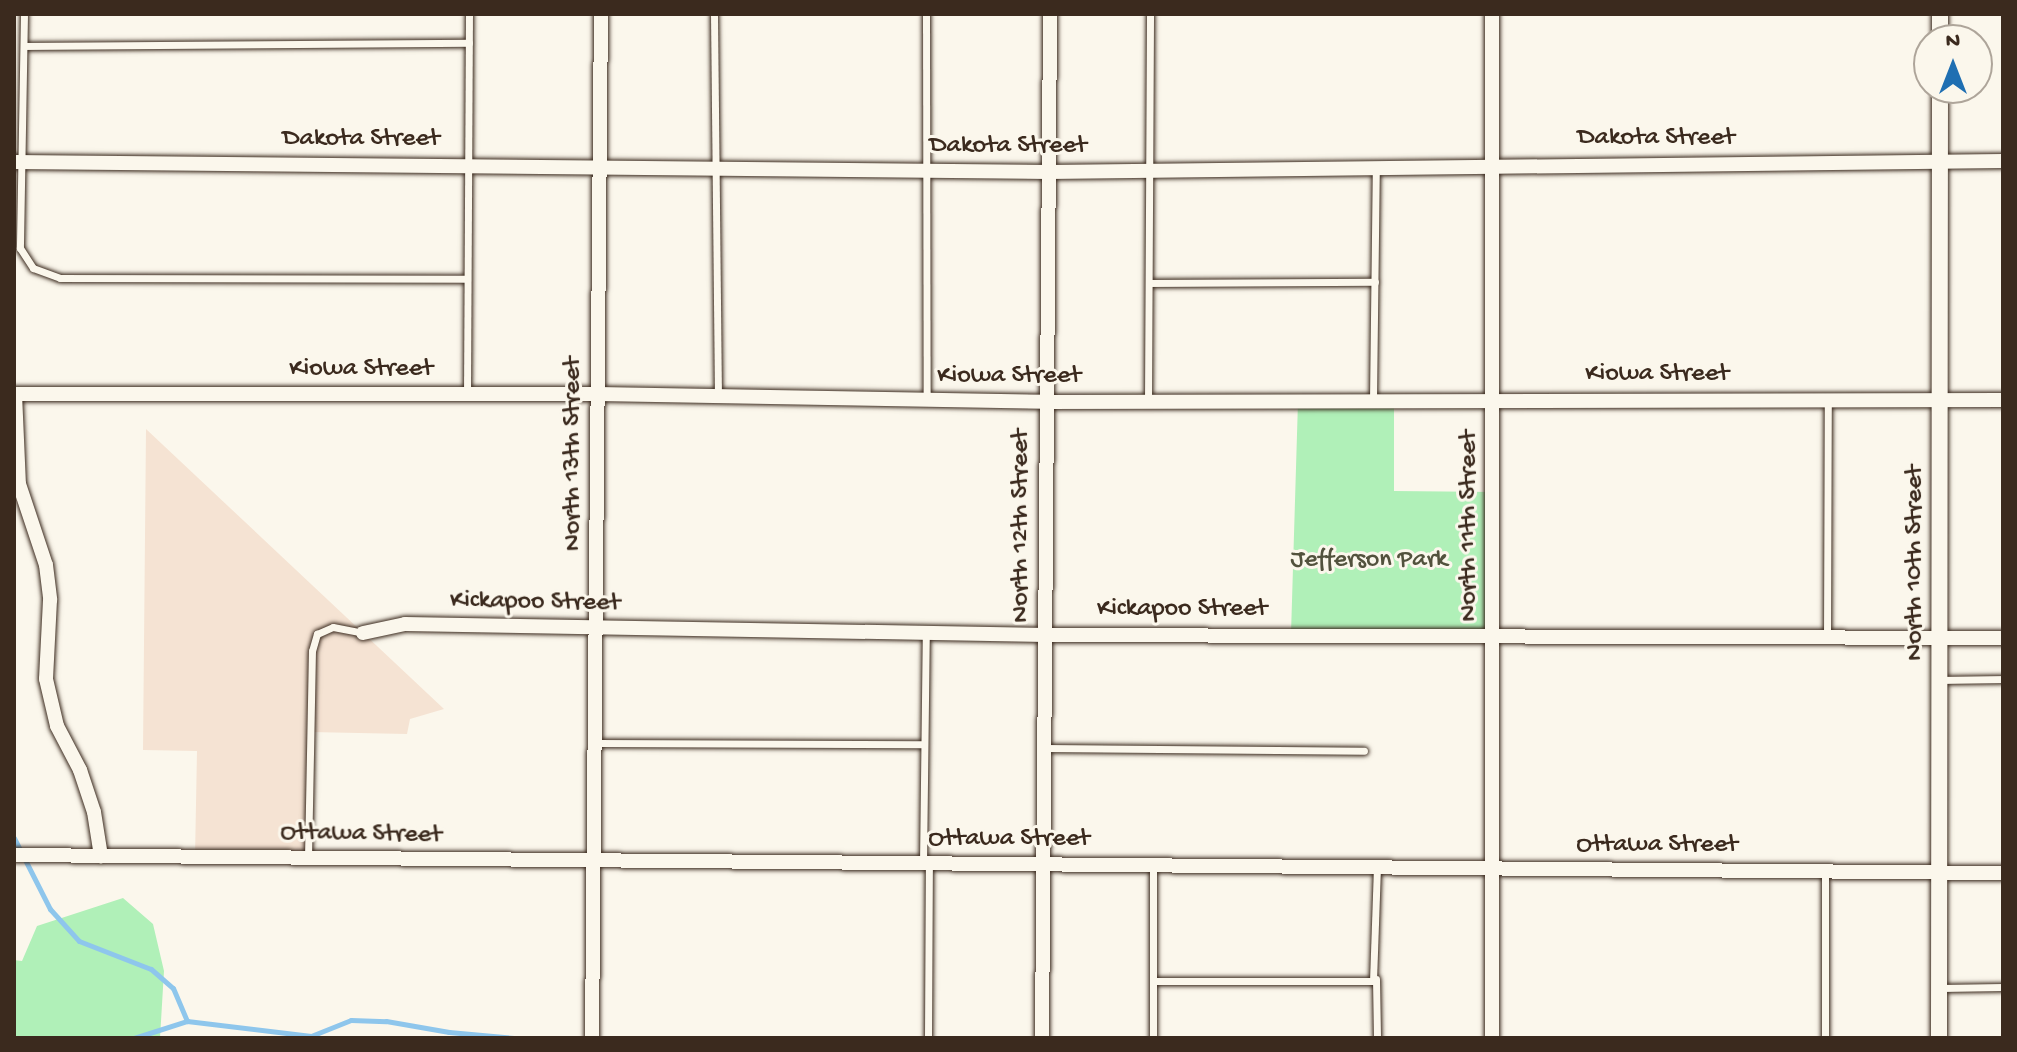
<!DOCTYPE html>
<style>
body{margin:0}
#map{position:relative;width:2017px;height:1052px;overflow:hidden;background:#fbf7ec;font-family:"Gochi Hand",sans-serif}
div>[style]{position:absolute}
.built>*{inset:0;background:#f5e3d3}
.green>*{inset:0;background:#b0f0b8}
.stream>*{height:5px;margin:-2.5px;padding:0 2.5px;transform-origin:2.5px;border-radius:2.5px;background:#8ec6ec}
.roads{filter:drop-shadow(0 0 2px #3b2a1e) drop-shadow(0 0 2px #3b2a1e)}
.service>*{height:7px;margin:-3.5px;padding:0 3.5px;transform-origin:3.5px;border-radius:3.5px;background:#fbf7ec}
.minor>*{height:14px;margin:-7px;padding:0 7px;transform-origin:7px;border-radius:7px;background:#fbf7ec}
.tertiary>*{height:16px;margin:-8px;padding:0 8px;transform-origin:8px;border-radius:8px;background:#fbf7ec}
span{translate:-50% -50%;white-space:nowrap;text-align:center;line-height:1.15;-webkit-text-stroke:6px #fbf7ec;paint-order:stroke}
.street-label{font-size:26px;color:#3b2a1e}
.park-label{font-size:26px;color:#52523d}
.frame{position:absolute;inset:0;border:16px solid #3b2a1e;pointer-events:none}
.north{position:absolute;left:1913px;top:24px;width:80px;height:80px;box-sizing:border-box;background:#fbf7ec;border:2px solid #aea59a;border-radius:50%;rotate:0deg;font-size:22px;font-weight:700;line-height:32px;text-align:center;color:#3b2a1e}
.north::after{content:'';display:block;margin:auto;width:28px;height:36px;background:#1f6fb2;clip-path:polygon(50% 0,100% 100%,50% 72%,0 100%)}
</style>
<div id="map">
<div class="built">
<i style="clip-path:polygon(146px 429px,444px 709px,410px 719px,407px 734px,310px 732px,308px 858px,195px 857px,197px 751px,143px 750px)"></i>
</div>
<div class="green">
<i style="clip-path:polygon(1394px 400px,1394px 491px,1495px 492px,1494px 636px,1291px 634px,1298px 401px)"></i>
<i style="clip-path:polygon(123px 898px,153px 924px,164px 971px,160px 1038px,14px 1038px,14px 960px,22px 961px,37px 926px)"></i>
</div>
<div class="stream">
<i style="left:14px;top:838px;width:80px;rotate:63.1deg"></i>
<i style="left:50px;top:909px;width:43px;rotate:47.8deg"></i>
<i style="left:79px;top:941px;width:77px;rotate:21.3deg"></i>
<i style="left:151px;top:969px;width:29px;rotate:41deg"></i>
<i style="left:173px;top:988px;width:36px;rotate:67deg"></i>
<i style="left:187px;top:1021px;width:125px;rotate:6.9deg"></i>
<i style="left:311px;top:1036px;width:43px;rotate:-21.8deg"></i>
<i style="left:351px;top:1020px;width:35px;rotate:2deg"></i>
<i style="left:386px;top:1021px;width:64px;rotate:9.9deg"></i>
<i style="left:449px;top:1032px;width:65px;rotate:5.3deg"></i>
<i style="left:134px;top:1038px;width:56px;rotate:-17.8deg"></i>
</div>
<div class="roads">
<div class="service">
<i style="left:24px;top:14px;width:234px;rotate:91deg"></i>
<i style="left:20px;top:248px;width:24px;rotate:57deg"></i>
<i style="left:33px;top:268px;width:29px;rotate:20deg"></i>
<i style="left:60px;top:278px;width:407px;rotate:0.1deg"></i>
<i style="left:714px;top:14px;width:382px;rotate:89.4deg"></i>
<i style="left:926px;top:14px;width:386px;rotate:89.9deg"></i>
<i style="left:24px;top:46px;width:445px;rotate:-0.4deg"></i>
<i style="left:1150px;top:283px;width:225px;rotate:-0.3deg"></i>
<i style="left:467px;top:394px;width:380px;rotate:-89.7deg"></i>
<i style="left:1373px;top:400px;width:233px;rotate:-89.3deg"></i>
<i style="left:1148px;top:401px;width:387px;rotate:-89.7deg"></i>
<i style="left:1827px;top:637px;width:237px;rotate:-89.8deg"></i>
<i style="left:1941px;top:680px;width:62px;rotate:-0.9deg"></i>
<i style="left:596px;top:743px;width:328px;rotate:0.2deg"></i>
<i style="left:1045px;top:748px;width:319px;rotate:0.5deg"></i>
<i style="left:308px;top:858px;width:207px;rotate:-88.9deg"></i>
<i style="left:312px;top:651px;width:18px;rotate:-74deg"></i>
<i style="left:317px;top:634px;width:17px;rotate:-24deg"></i>
<i style="left:333px;top:627px;width:31px;rotate:11deg"></i>
<i style="left:923px;top:864px;width:231px;rotate:-89.3deg"></i>
<i style="left:1153px;top:865px;width:173px;rotate:90deg"></i>
<i style="left:1825px;top:872px;width:166px;rotate:90deg"></i>
<i style="left:1376px;top:979px;width:59px;rotate:89deg"></i>
<i style="left:1153px;top:981px;width:220px"></i>
<i style="left:1373px;top:981px;width:113px;rotate:-88deg"></i>
<i style="left:1941px;top:988px;width:62px;rotate:-0.9deg"></i>
<i style="left:928px;top:1038px;width:174px;rotate:-89.7deg"></i>
</div>
<div class="minor">
<i style="left:14px;top:162px;width:1035px;rotate:0.55deg"></i>
<i style="left:1049px;top:172px;width:954px;rotate:-0.66deg"></i>
<i style="left:14px;top:394px;width:584px"></i>
<i style="left:598px;top:394px;width:447px;rotate:1deg"></i>
<i style="left:1045px;top:402px;width:958px;rotate:-0.12deg"></i>
<i style="left:15px;top:394px;width:90px;rotate:87.5deg"></i>
<i style="left:19px;top:484px;width:85px;rotate:71.6deg"></i>
<i style="left:46px;top:565px;width:35px;rotate:83deg"></i>
<i style="left:50px;top:600px;width:79px;rotate:92.9deg"></i>
<i style="left:46px;top:679px;width:48px;rotate:76.8deg"></i>
<i style="left:57px;top:726px;width:50px;rotate:62.4deg"></i>
<i style="left:80px;top:770px;width:44px;rotate:71.6deg"></i>
<i style="left:94px;top:812px;width:45px;rotate:81deg"></i>
<i style="left:363px;top:633px;width:43px;rotate:-12.1deg"></i>
<i style="left:405px;top:624px;width:641px;rotate:0.98deg"></i>
<i style="left:1046px;top:635px;width:957px;rotate:0.18deg"></i>
<i style="left:14px;top:855px;width:1989px;rotate:0.52deg"></i>
<i style="left:592px;top:1038px;width:1024px;rotate:-89.5deg"></i>
<i style="left:1042px;top:1038px;width:1024px;rotate:-89.55deg"></i>
<i style="left:1492px;top:1038px;width:1024px;rotate:-90deg"></i>
</div>
<div class="tertiary">
<i style="left:1940px;top:40px;width:26px;rotate:-90deg"></i>
<i style="left:1939px;top:1038px;width:950px;rotate:-89.94deg"></i>
</div>
</div>
<div class="street-label">
<span style="left:1656px;top:139px">Dakota Street</span>
<span style="left:361px;top:140px">Dakota Street</span>
<span style="left:1008px;top:147px">Dakota Street</span>
<span style="left:361px;top:370px">Kiowa Street</span>
<span style="left:1657px;top:375px">Kiowa Street</span>
<span style="left:1009px;top:377px">Kiowa Street</span>
<span style="left:574px;top:454px;rotate:-90deg">North 13th Street</span>
<span style="left:1022px;top:526px;rotate:-90deg">North 12th Street</span>
<span style="left:1470px;top:526px;rotate:-90deg">North 11th Street</span>
<span style="left:1916px;top:563px;rotate:-90deg">North 10th Street</span>
<span style="left:535px;top:603px;rotate:1deg">Kickapoo Street</span>
<span style="left:1182px;top:610px">Kickapoo Street</span>
<span style="left:361px;top:835px;rotate:1deg">Ottawa Street</span>
<span style="left:1009px;top:840px">Ottawa Street</span>
<span style="left:1657px;top:846px">Ottawa Street</span>
</div>
<div class="park-label">
<span style="left:1369px;top:561px">Jefferson Park</span>
</div>
<div class="frame"></div>
<div class="north">N</div>
</div>
